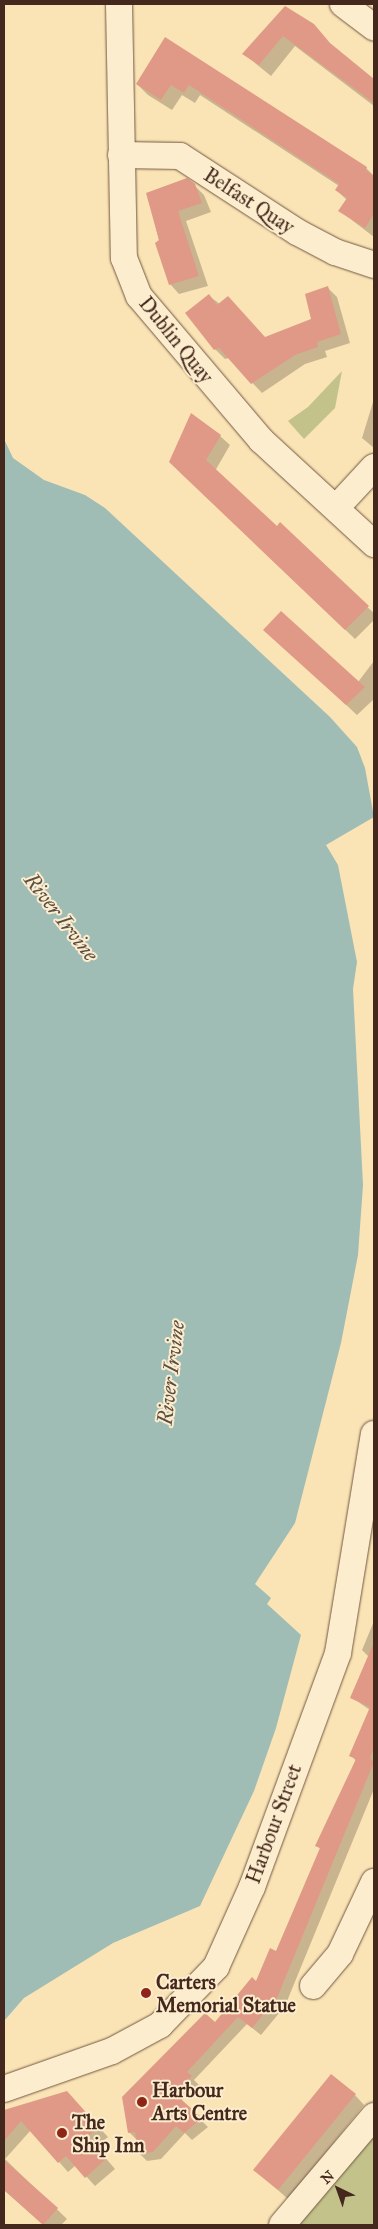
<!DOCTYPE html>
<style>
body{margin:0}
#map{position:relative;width:378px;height:2229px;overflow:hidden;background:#fae3b4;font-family:"IM FELL Great Primer",serif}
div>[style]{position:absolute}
.green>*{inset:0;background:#c2c28a}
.water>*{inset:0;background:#a0bdb5}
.shadow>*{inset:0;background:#0003}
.building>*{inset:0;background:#e09986}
.roads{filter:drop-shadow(0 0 1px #725743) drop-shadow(0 0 1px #725743)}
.minor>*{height:26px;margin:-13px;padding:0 13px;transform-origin:13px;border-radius:13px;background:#fcedce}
.dots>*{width:14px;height:14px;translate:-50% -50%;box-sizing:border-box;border:2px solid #fcedce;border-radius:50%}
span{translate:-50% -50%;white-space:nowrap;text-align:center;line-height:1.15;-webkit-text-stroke:4px #fcedce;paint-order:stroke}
.street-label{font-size:20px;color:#44281d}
.poi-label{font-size:20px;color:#44281d;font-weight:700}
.left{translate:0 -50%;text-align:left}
.water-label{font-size:21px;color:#5b4d43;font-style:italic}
.frame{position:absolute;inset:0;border:5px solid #44281d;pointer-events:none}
.north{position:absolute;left:313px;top:2164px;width:50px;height:50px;-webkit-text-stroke:4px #fcedce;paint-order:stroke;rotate:318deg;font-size:14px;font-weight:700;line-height:20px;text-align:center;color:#44281d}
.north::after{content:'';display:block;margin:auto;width:18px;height:22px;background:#44281d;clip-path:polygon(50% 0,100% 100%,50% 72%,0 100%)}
</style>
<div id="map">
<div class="green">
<i style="clip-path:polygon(342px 371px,335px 408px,304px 439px,288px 421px,308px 407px)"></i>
<i style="clip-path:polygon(374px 2116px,374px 2225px,282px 2225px)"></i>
</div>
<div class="water">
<i style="clip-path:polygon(4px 439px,13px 458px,44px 480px,85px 495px,105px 508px,330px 717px,357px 747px,365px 768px,374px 817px,326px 845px,338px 865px,357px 962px,353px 989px,363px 1185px,358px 1255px,341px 1343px,295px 1523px,255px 1584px,271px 1598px,267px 1604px,301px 1635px,276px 1728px,254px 1791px,200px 1906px,113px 1943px,24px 1998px,4px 2021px)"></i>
</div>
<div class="shadow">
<i style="clip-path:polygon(285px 8px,374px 80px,374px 106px,295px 46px,271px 76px,244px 54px)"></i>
<i style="clip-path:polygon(165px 39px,366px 168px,374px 176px,374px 237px,340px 211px,347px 200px,336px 190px,339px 186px,200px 95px,195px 103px,182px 95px,172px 110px,148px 95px,137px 84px)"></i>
<i style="clip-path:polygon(194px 185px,204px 195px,211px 212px,186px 221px,208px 286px,179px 294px,170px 284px,147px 193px)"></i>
<i style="clip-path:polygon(328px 288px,337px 297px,350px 343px,325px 351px,327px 357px,305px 364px,262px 393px,229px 358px,225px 359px,215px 349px,209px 296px,266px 338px,312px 319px)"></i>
<i style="clip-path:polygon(374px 399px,374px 448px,362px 438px)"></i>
<i style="clip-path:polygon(220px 436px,230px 445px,215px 471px,374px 613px,374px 620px,355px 639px,180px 472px)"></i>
<i style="clip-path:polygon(276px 640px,358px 682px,374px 661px,374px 699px,357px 715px)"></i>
<i style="clip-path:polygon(374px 1621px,374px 1789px,285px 2006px,261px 2035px,247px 2024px,194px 2080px,199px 2085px,181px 2101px,208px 2127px,192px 2140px,185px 2133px,161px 2159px,147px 2161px,139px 2153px,137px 2140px,129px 2132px,215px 2024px,257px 1983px,276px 1952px,321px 1850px,317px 1845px,356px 1761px,351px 1755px,370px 1710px,351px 1697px,369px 1657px,362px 1650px)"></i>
<i style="clip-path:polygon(66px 2092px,108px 2137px,96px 2147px,115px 2169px,95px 2186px,76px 2165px,68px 2172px,31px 2130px,5px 2159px,67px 2219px,61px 2225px,44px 2225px,4px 2190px,4px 2112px)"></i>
<i style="clip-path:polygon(355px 2095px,364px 2105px,288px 2199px,255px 2170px)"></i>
</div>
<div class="building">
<i style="clip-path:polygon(285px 6px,314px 24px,330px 43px,374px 79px,374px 103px,283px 36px,259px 65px,242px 54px)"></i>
<i style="clip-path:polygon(165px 37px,367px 167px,366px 170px,374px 176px,374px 214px,365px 228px,338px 211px,347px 198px,335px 190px,339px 184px,189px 85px,184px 93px,171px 85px,161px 100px,136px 84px)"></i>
<i style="clip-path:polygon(187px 178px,195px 184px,202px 203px,178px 211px,199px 276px,169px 285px,155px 243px,159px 240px,146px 193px)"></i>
<i style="clip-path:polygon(328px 286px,341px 334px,317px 342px,318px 347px,295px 355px,251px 384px,219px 348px,214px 350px,185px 313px,209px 294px,217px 305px,228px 296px,265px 337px,311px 319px,305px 294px)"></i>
<i style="clip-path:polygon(191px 413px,221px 435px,206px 460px,277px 526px,280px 522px,369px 606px,345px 630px,169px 462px)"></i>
<i style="clip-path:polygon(281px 611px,365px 687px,346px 705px,263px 630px)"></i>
<i style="clip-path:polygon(374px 1642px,374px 1748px,370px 1758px,374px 1762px,277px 1998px,252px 2028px,238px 2017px,187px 2072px,192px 2076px,174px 2093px,202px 2118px,184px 2133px,176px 2126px,153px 2152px,138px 2154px,135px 2132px,128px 2133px,122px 2097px,205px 2013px,215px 2022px,252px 1977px,256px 1981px,270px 1948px,276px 1951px,320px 1848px,315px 1846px,356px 1759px,349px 1756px,370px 1707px,350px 1698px)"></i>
<i style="clip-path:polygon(331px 2074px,356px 2094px,278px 2190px,253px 2170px)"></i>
<i style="clip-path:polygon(67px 2091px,99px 2127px,87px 2137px,106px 2159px,85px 2178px,66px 2156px,58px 2163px,21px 2121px,4px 2141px,4px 2110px)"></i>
<i style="clip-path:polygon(4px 2160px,58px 2208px,43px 2225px,4px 2190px)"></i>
</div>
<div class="roads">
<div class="minor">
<i style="left:119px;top:4px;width:254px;rotate:88.9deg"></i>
<i style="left:124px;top:258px;width:41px;rotate:68.5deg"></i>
<i style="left:139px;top:296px;width:189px;rotate:49.7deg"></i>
<i style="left:261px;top:440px;width:154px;rotate:42.6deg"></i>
<i style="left:343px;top:4px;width:39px;rotate:37deg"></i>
<i style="left:121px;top:155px;width:59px;rotate:1deg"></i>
<i style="left:180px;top:156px;width:140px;rotate:33deg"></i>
<i style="left:297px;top:232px;width:43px;rotate:27.8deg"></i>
<i style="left:335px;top:252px;width:41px;rotate:18.4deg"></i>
<i style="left:336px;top:508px;width:56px;rotate:-47.2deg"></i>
<i style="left:313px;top:1986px;width:42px;rotate:-49.8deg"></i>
<i style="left:340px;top:1954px;width:80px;rotate:-64.7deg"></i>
<i style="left:4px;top:2089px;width:114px;rotate:-19.4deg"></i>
<i style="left:112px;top:2051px;width:55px;rotate:-28.4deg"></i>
<i style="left:160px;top:2025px;width:81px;rotate:-46deg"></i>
<i style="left:216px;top:1967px;width:88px;rotate:-65.8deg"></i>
<i style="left:252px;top:1887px;width:249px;rotate:-69.8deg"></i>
<i style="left:338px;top:1653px;width:222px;rotate:-80.7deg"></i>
<i style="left:282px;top:2225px;width:143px;rotate:-49.8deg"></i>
</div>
</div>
<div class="dots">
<i style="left:146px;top:1993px;background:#8f2418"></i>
<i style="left:142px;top:2102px;background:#8f2418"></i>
<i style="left:62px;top:2133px;background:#8f2418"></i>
</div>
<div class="street-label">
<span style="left:249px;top:201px;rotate:33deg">Belfast Quay</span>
<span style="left:176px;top:340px;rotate:51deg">Dublin Quay</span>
<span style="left:274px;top:1824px;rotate:-70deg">Harbour Street</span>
</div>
<div class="poi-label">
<span class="left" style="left:156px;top:1994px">Carters<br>Memorial Statue</span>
<span class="left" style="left:152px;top:2102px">Harbour<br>Arts Centre</span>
<span class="left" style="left:72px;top:2134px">The<br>Ship Inn</span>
</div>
<div class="water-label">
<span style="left:61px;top:917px;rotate:52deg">River Irvine</span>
<span style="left:171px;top:1373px;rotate:-83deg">River Irvine</span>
</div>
<div class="frame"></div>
<div class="north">N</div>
</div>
